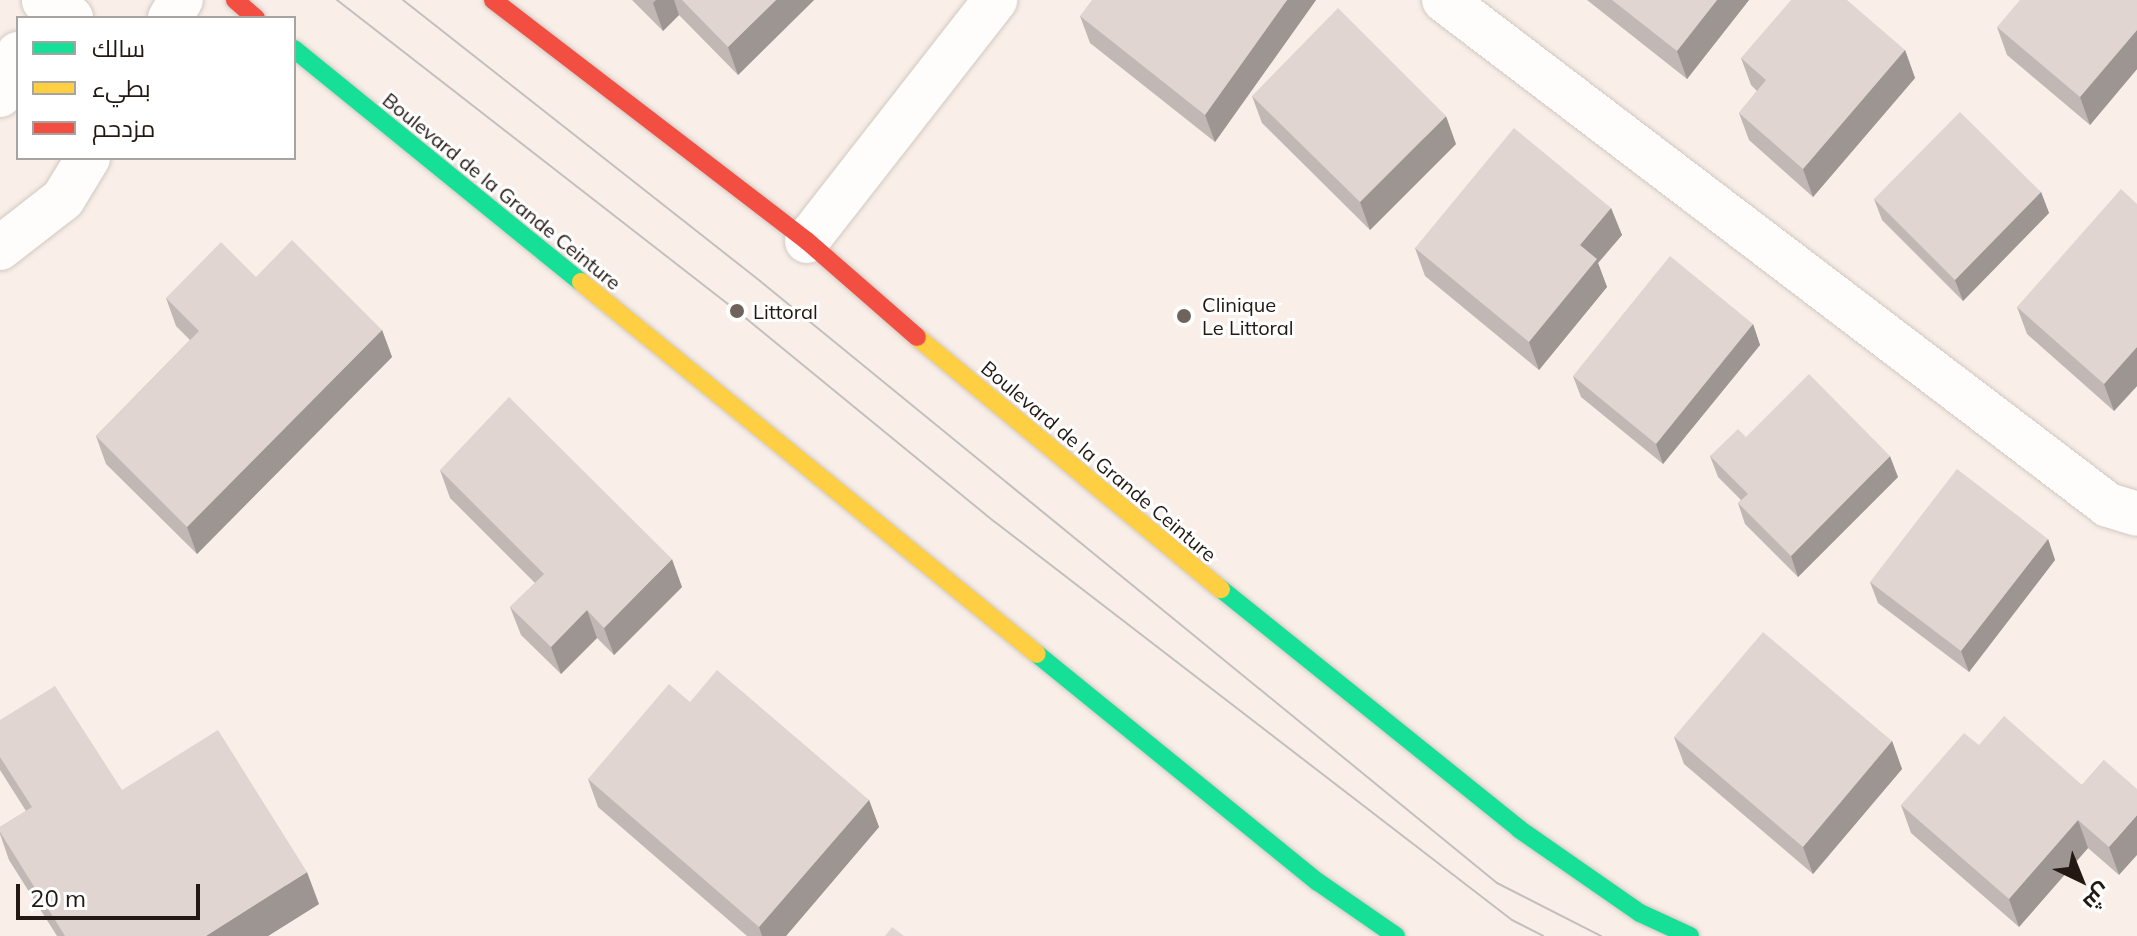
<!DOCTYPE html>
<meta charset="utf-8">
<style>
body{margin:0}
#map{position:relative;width:2137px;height:936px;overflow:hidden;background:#f9efe8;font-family:Mulish,Cairo,sans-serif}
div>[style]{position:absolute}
.roads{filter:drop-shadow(0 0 2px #d1c8c2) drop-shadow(0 0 2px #d1c8c2)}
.street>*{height:44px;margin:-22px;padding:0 22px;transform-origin:22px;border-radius:22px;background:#fefdfc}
.fast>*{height:18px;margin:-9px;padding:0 9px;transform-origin:9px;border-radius:9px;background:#16e098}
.slow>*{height:18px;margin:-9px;padding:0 9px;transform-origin:9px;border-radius:9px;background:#ffcf43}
.jam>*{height:18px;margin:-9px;padding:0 9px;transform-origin:9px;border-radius:9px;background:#f24e42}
.tram>*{height:2px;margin:-1px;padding:0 1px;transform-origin:1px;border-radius:1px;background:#c2bfbe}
.wall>*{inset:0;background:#c1b7b4}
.shaded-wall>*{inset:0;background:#9d9592}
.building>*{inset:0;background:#e0d5d1}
.dots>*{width:22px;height:22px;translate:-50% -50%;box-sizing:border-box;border:4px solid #fff;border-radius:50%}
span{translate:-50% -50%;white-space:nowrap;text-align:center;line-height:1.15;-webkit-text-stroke:6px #fff;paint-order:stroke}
.street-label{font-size:20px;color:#231912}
.poi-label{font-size:20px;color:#231912}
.left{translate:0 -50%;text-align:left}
.legend{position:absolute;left:16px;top:16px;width:280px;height:144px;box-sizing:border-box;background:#fff;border:2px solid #a7a3a0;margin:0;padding:10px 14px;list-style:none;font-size:24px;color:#231912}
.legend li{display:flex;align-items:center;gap:16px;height:40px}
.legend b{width:40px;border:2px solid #a7a3a0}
.north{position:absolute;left:2041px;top:840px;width:80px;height:80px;-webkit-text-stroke:6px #fff;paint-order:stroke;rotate:137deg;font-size:22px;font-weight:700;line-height:32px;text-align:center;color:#231912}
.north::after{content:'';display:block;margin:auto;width:28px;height:36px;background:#231912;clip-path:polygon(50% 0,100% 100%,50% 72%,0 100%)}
.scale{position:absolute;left:16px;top:884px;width:184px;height:36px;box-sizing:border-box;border:4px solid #231912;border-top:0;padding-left:10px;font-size:24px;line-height:28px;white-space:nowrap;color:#231912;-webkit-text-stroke:6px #fff;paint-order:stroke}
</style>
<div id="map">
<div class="roads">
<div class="street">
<i style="left:1444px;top:0;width:834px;rotate:37.25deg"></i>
<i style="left:2108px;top:505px;width:30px;rotate:17deg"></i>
<i style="left:44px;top:1px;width:32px;rotate:32deg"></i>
<i style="left:170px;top:18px;width:21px;rotate:-59deg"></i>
<i style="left:0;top:95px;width:45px;rotate:-66.3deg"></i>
<i style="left:807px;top:241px;width:306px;rotate:-52deg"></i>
<i style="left:0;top:248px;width:80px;rotate:-37.9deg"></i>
<i style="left:63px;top:199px;width:48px;rotate:-58.6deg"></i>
</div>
<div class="fast">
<i style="left:294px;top:49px;width:370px;rotate:39.1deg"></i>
<i style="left:1221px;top:589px;width:383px;rotate:38.8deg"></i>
<i style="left:1519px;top:829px;width:147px;rotate:34.8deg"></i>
<i style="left:1640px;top:913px;width:55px;rotate:24.7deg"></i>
<i style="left:1037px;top:654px;width:362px;rotate:39.1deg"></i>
<i style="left:1318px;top:882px;width:95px;rotate:34.7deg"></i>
</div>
<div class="slow">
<i style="left:581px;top:282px;width:588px;rotate:39.21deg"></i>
<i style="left:917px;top:337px;width:395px;rotate:39.7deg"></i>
</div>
<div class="jam">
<i style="left:235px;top:0;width:28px;rotate:41deg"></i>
<i style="left:493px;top:0;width:396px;rotate:37.5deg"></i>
<i style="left:807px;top:241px;width:146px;rotate:41.1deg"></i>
</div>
</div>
<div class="tram">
<i style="left:337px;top:0;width:507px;rotate:37.87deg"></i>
<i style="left:737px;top:311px;width:333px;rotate:39.3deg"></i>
<i style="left:995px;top:522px;width:652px;rotate:37.59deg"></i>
<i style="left:1512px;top:920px;width:35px;rotate:27deg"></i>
<i style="left:403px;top:0;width:454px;rotate:38.2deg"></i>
<i style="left:760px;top:281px;width:952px;rotate:39.24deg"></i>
<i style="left:1497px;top:883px;width:117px;rotate:27deg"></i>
</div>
<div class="wall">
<i style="clip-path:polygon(632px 0,814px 0,738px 75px,679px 15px,663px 31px)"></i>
<i style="clip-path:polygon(1316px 0,1215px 142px,1090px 43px,1080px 16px)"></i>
<i style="clip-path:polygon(1587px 0,1749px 0,1687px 79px)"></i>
<i style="clip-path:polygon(2137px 0,2137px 69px,2090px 125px,2007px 55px,1997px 27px)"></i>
<i style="clip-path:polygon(1905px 50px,1915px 78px,1813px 197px,1749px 140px,1739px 113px,1757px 91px,1751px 85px,1741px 58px)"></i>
<i style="clip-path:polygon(1252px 96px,1456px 144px,1370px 230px,1262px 123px)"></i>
<i style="clip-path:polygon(2041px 192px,2049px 213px,1963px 301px,1882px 220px,1874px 199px)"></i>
<i style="clip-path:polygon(2137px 204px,2137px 386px,2114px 411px,2027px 334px,2017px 307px)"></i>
<i style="clip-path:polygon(1611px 208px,1622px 235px,1598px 263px,1607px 287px,1539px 370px,1425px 276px,1415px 248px)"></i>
<i style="clip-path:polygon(256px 277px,382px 330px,392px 357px,197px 554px,106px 464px,96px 436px,190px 340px,176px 326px,166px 298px)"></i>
<i style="clip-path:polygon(1753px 324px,1760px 345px,1663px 464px,1581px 397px,1573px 376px)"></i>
<i style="clip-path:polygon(1746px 437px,1898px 477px,1798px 577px,1745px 524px,1738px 503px,1741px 500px,1718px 477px,1710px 456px)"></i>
<i style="clip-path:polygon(440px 470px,682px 587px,614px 655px,597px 638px,561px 674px,521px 635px,510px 607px,535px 583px,450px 498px)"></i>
<i style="clip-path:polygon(2048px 539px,2055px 560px,1969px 672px,1878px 603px,1870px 582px)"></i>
<i style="clip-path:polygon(690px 702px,869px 800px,879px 827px,786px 936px,747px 936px,598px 807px,588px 779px)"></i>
<i style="clip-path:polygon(0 720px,122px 790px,319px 904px,268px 936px,57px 936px,9px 860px,0 834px,0 827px,26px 811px,0 770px)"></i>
<i style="clip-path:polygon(1674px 737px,1892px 741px,1902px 769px,1813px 874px,1684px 764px)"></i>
<i style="clip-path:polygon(1979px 745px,2082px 785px,2104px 760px,2119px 875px,2088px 848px,2019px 927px,1911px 833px,1901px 805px)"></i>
</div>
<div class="shaded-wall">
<i style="clip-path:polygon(656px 0,674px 0,679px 15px,663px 31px,653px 3px)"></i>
<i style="clip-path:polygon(776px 0,814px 0,738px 75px,728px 47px)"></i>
<i style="clip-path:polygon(1287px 0,1316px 0,1215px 142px,1205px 115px)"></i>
<i style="clip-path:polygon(1717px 0,1749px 0,1687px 79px,1677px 51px)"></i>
<i style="clip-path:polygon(2137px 30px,2137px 69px,2090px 125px,2080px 97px)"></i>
<i style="clip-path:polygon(1905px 50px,1915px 78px,1813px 197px,1803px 169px)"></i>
<i style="clip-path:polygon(1446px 116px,1456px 144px,1370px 230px,1360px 202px)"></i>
<i style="clip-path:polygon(2041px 192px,2049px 213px,1963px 301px,1955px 280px)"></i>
<i style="clip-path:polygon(1611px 208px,1622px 235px,1598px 263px,1607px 287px,1539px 370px,1529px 342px,1580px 245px)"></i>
<i style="clip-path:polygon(1753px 324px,1760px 345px,1663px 464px,1656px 444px)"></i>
<i style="clip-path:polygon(382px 330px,392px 357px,197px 554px,187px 527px)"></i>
<i style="clip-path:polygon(2137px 347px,2137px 386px,2114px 411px,2104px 384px)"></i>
<i style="clip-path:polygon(1890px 456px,1898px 477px,1798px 577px,1791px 556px)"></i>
<i style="clip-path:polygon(2048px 539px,2055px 560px,1969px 672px,1961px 651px)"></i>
<i style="clip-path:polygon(672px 559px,682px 587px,614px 655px,604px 628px)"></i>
<i style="clip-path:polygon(587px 610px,597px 638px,561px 674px,551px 647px)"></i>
<i style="clip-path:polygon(1892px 741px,1902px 769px,1813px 874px,1803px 847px)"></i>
<i style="clip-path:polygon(869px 800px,879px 827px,786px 936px,762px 936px,759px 927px)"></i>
<i style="clip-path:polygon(2137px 815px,2137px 855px,2119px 875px,2109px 847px)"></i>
<i style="clip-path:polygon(2078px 820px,2088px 848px,2019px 927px,2009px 899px)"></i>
<i style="clip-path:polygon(307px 872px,319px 904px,268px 936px,206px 936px)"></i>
</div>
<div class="building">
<i style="clip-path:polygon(682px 0,776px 0,728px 47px)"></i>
<i style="clip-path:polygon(1092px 0,1287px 0,1205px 115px,1080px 16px)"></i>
<i style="clip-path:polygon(1612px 0,1717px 0,1677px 51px)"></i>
<i style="clip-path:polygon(1791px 0,1847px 0,1905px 50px,1803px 169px,1739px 113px,1766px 80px,1741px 58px)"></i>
<i style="clip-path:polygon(2020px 0,2137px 0,2137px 30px,2080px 97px,1997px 27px)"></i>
<i style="clip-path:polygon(1338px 8px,1446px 116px,1360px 202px,1252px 96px)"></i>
<i style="clip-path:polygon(1960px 112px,2041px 192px,1955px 280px,1874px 199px)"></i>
<i style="clip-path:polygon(1514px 128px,1611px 208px,1580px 245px,1597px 259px,1529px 342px,1415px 248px)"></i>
<i style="clip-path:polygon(2121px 189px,2137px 204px,2137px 347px,2104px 384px,2017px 307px)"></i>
<i style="clip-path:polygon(292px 240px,382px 330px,187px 527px,96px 436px,199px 331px,166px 298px,221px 242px,256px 277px)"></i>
<i style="clip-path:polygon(1670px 256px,1753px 324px,1656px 444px,1573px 376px)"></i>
<i style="clip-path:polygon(1809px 374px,1890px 456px,1791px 556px,1738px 503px,1748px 494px,1710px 456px,1738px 429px,1746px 437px)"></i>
<i style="clip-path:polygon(509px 397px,672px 559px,604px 628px,587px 610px,551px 647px,510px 607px,544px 574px,440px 470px)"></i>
<i style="clip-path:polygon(1957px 469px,2048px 539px,1961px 651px,1870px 582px)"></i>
<i style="clip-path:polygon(1763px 632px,1892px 741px,1803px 847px,1674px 737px)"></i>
<i style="clip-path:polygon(717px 670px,869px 800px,759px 927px,588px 779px,669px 684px,690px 702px)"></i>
<i style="clip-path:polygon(55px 686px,122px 790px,218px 730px,307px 872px,206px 936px,65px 936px,0 832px,0 827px,32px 807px,0 757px,0 720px)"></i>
<i style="clip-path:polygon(2004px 716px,2082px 785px,2104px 760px,2137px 789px,2137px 815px,2109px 847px,2078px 820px,2009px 899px,1901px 805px,1964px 733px,1979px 745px)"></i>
<i style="clip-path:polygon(892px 927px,904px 936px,885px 936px)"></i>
</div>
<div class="dots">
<i style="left:737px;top:311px;background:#6e645d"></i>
<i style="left:1184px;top:316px;background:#6e645d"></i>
</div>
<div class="street-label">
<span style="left:502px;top:191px;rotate:39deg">Boulevard de la Grande Ceinture</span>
<span style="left:1099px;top:461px;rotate:40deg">Boulevard de la Grande Ceinture</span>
</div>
<div class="poi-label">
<span class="left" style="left:1202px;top:316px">Clinique<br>Le Littoral</span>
<span class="left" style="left:753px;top:311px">Littoral</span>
</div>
<ul class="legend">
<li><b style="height:10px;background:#16e098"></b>سالك</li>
<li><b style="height:10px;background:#ffcf43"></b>بطيء</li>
<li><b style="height:10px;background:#f24e42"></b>مزدحم</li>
</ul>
<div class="north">ش</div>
<div class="scale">20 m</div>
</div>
